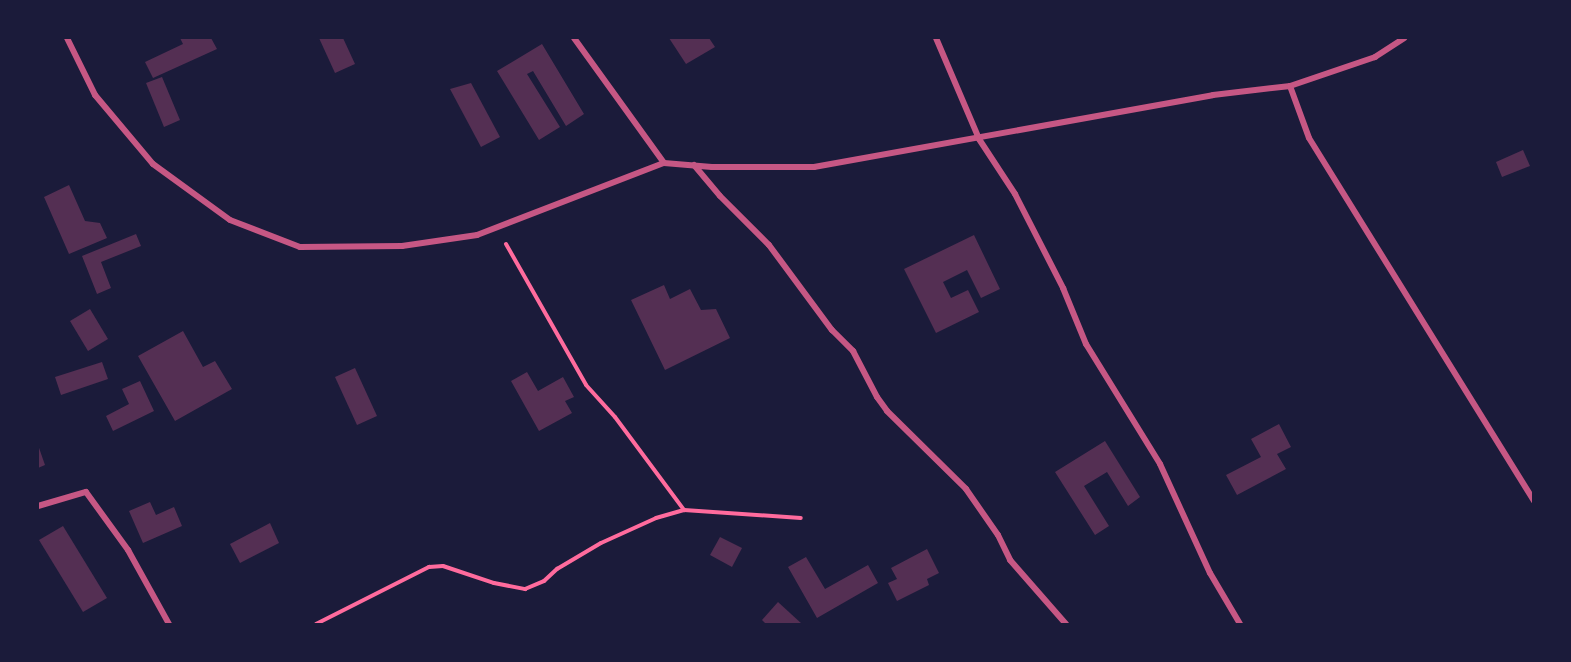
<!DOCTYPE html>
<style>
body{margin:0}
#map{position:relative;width:1571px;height:662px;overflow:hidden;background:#1b1b3a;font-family:"Fira Sans Condensed",sans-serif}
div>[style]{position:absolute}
.building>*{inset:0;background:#542f53}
.path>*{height:4px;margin:-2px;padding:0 2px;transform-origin:2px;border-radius:2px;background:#ff6b9d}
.minor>*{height:6px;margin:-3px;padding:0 3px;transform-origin:3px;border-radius:3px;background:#c65784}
span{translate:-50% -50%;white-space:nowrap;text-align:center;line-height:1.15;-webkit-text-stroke:6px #1b1b3a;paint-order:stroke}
.frame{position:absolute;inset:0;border:39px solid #1b1b3a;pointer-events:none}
</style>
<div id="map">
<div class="building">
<i style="clip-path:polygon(180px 38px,211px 38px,217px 49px,153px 78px,145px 62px,183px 44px)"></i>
<i style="clip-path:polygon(319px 38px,343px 38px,355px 64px,335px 73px)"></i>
<i style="clip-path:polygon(669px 38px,709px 38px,715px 47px,686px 64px)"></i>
<i style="clip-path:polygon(542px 44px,584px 114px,566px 126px,533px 71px,527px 74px,560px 127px,539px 140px,497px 71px)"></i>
<i style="clip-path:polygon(162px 77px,180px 120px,164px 127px,146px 83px)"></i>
<i style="clip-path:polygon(471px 83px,500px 137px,481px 147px,450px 89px)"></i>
<i style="clip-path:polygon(1523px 150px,1530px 166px,1502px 177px,1496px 162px)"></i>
<i style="clip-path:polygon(69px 185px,85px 221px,100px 223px,107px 238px,69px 254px,44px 197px)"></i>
<i style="clip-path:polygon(136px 234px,141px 246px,101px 262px,111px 288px,97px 294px,82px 256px)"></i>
<i style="clip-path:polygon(974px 235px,1000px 289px,981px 298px,967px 270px,943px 282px,951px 298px,968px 290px,979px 312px,936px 333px,904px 269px)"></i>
<i style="clip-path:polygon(664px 285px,670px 299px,690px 289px,701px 310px,716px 309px,730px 338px,665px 370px,631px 300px)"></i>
<i style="clip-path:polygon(90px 309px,108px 339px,88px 351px,70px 321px)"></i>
<i style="clip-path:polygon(183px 331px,203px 367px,215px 361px,232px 389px,175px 421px,138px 356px)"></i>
<i style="clip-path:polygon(102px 362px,108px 379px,61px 395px,55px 377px)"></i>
<i style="clip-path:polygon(355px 368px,377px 416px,357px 425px,335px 377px)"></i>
<i style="clip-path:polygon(527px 372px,538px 391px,563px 377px,574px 397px,565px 401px,572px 413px,539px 431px,511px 381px)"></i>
<i style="clip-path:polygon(140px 381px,154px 411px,113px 431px,106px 416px,129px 404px,122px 389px)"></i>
<i style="clip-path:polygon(1279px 424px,1291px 447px,1277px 454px,1286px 469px,1237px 495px,1226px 475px,1261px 457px,1251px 439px)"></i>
<i style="clip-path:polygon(1105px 441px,1140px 497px,1128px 506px,1107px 472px,1084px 486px,1109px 526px,1095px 535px,1055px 472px)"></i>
<i style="clip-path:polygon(38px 445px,45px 465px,38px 468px)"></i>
<i style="clip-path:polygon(150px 502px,156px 515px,174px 507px,182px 526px,143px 543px,129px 511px)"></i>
<i style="clip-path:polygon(270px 523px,279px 543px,240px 563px,230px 544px)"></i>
<i style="clip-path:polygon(63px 526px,107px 598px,83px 612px,39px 540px)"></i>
<i style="clip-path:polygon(720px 537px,742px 548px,732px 567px,710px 555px)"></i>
<i style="clip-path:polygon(927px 549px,939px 573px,927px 579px,929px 585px,897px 601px,888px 583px,897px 579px,891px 568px)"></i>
<i style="clip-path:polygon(806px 557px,825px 589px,868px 565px,878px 583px,817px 618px,788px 567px)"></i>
<i style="clip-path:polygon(778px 602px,802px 624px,766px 624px,762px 620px)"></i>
</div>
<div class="path">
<i style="left:506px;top:244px;width:162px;rotate:60.4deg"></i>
<i style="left:586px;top:385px;width:43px;rotate:47.8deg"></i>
<i style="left:615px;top:417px;width:116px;rotate:53.4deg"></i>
<i style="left:316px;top:624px;width:127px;rotate:-26.8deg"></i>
<i style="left:429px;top:567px;width:14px;rotate:-4deg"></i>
<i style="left:443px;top:566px;width:54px;rotate:18.4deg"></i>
<i style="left:494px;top:583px;width:32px;rotate:11deg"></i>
<i style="left:525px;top:589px;width:21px;rotate:-23deg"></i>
<i style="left:544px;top:581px;width:18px;rotate:-43deg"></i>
<i style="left:557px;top:569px;width:51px;rotate:-30.6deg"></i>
<i style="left:601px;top:543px;width:60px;rotate:-24.4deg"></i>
<i style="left:656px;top:518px;width:29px;rotate:-16deg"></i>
<i style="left:684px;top:510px;width:117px;rotate:3.9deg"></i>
</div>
<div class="minor">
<i style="left:67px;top:38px;width:64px;rotate:63.8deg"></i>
<i style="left:95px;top:95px;width:90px;rotate:50deg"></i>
<i style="left:153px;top:164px;width:95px;rotate:36deg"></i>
<i style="left:230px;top:220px;width:75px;rotate:21.1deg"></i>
<i style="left:300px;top:247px;width:102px;rotate:-0.6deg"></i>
<i style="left:402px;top:246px;width:76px;rotate:-8.3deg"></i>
<i style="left:477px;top:235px;width:200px;rotate:-21.1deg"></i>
<i style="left:664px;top:163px;width:48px;rotate:4.8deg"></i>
<i style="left:712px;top:167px;width:102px"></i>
<i style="left:814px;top:167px;width:405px;rotate:-10.2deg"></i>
<i style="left:1213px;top:95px;width:78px;rotate:-6.7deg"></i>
<i style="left:1290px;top:86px;width:55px;rotate:69.9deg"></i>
<i style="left:1309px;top:138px;width:427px;rotate:58.2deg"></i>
<i style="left:574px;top:38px;width:154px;rotate:54.2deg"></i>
<i style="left:936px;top:38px;width:110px;rotate:66.9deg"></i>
<i style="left:979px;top:139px;width:66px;rotate:56.8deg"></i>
<i style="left:1015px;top:194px;width:106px;rotate:62.9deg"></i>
<i style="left:1063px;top:288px;width:61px;rotate:67.7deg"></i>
<i style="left:1086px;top:344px;width:141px;rotate:58.3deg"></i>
<i style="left:1160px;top:464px;width:120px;rotate:65.4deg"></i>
<i style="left:1210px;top:573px;width:59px;rotate:59.5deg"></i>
<i style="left:1290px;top:86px;width:90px;rotate:-18.8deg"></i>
<i style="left:1375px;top:57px;width:35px;rotate:-33deg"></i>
<i style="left:694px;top:165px;width:40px;rotate:50deg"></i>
<i style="left:720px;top:196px;width:69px;rotate:45deg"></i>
<i style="left:769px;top:245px;width:106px;rotate:53.5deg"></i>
<i style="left:832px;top:330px;width:30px;rotate:45deg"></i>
<i style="left:853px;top:351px;width:52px;rotate:62.4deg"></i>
<i style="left:877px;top:397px;width:17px;rotate:54deg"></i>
<i style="left:887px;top:411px;width:111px;rotate:44.6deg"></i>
<i style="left:966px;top:489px;width:56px;rotate:55.2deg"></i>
<i style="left:998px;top:535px;width:28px;rotate:64deg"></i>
<i style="left:1010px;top:560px;width:85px;rotate:48.8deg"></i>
<i style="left:38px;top:506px;width:50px;rotate:-16.3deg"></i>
<i style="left:86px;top:492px;width:72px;rotate:54.1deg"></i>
<i style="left:128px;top:550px;width:85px;rotate:61deg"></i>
</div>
<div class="frame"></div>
</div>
